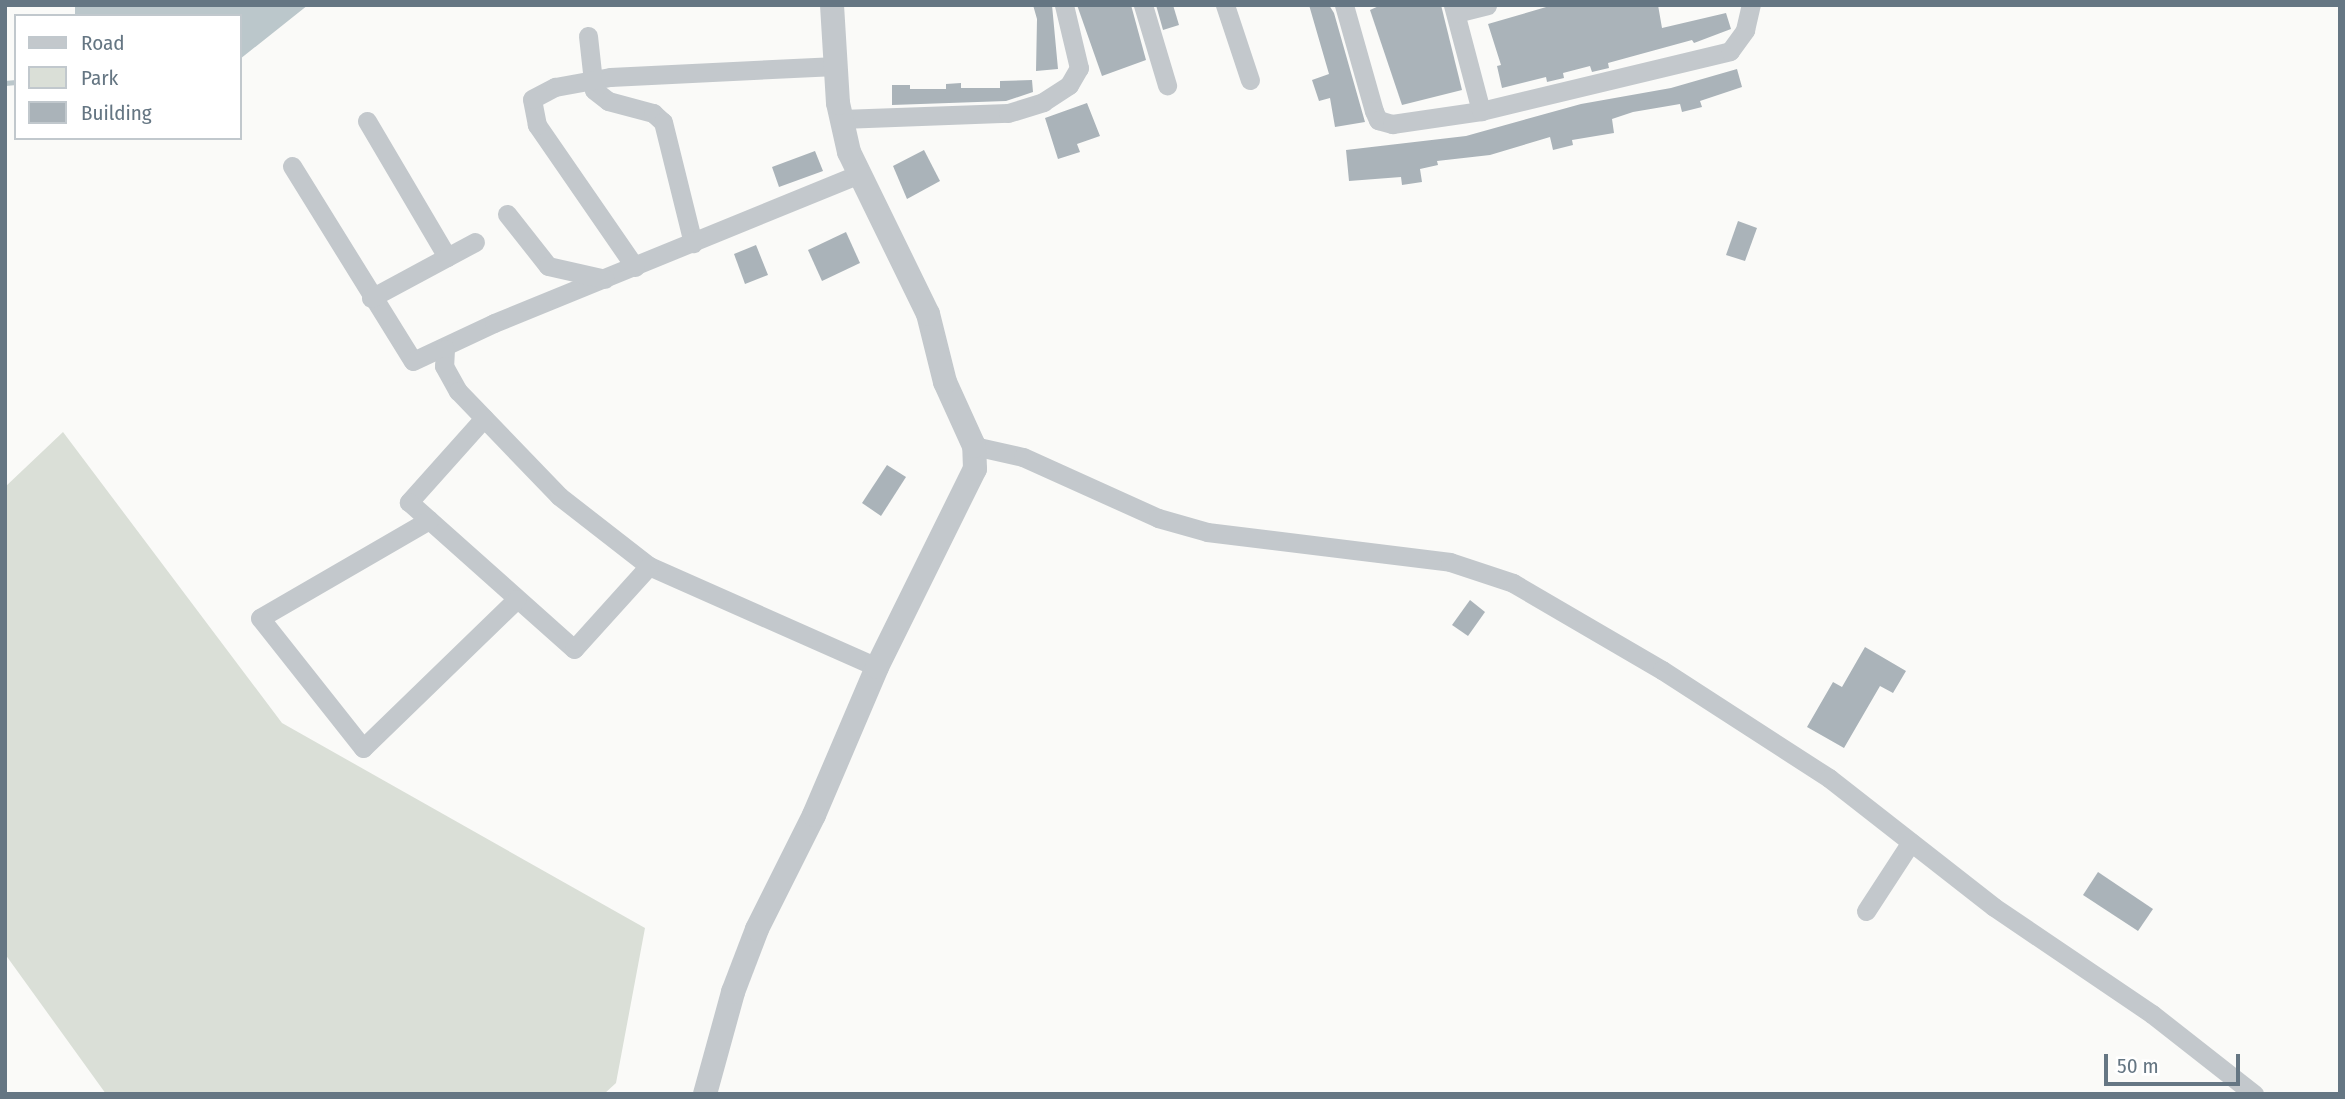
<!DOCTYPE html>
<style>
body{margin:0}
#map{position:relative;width:2345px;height:1099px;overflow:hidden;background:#fafaf8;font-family:"Fira Sans Condensed",sans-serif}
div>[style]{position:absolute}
.green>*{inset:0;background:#dadfd7}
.water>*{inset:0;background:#bbc7cb}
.stream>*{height:5px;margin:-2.5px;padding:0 2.5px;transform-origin:2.5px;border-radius:2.5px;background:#bbc7cb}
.building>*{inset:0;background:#aab3b9}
.minor>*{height:19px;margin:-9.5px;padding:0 9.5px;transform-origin:9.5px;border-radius:9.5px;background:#c3c8cc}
.tertiary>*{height:24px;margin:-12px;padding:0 12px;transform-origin:12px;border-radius:12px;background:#c3c8cc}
span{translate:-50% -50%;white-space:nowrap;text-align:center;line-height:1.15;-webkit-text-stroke:7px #fff;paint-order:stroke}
.frame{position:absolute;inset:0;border:7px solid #657683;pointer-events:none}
.legend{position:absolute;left:14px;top:14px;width:228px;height:126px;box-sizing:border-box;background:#fff;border:2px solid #c1c8cd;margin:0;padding:9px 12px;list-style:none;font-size:21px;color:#657683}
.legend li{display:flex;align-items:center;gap:14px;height:35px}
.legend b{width:35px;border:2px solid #c1c8cd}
.scale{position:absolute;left:2104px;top:1054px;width:136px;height:32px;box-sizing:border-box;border:4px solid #657683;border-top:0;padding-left:9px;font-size:21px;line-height:24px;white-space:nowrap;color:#657683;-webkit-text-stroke:5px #fff;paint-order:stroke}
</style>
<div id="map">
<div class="green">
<i style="clip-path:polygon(63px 432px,282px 723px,645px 928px,616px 1083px,604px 1094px,106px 1094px,5px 954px,5px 487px)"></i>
</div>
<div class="water">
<i style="clip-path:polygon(75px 5px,308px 5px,240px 59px,240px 16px,75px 16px)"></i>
</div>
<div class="stream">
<i style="left:5px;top:83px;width:11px;rotate:-5deg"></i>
</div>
<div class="building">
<i style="clip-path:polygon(1033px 5px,1052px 5px,1058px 69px,1036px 71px,1037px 19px)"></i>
<i style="clip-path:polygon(1077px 5px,1131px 5px,1146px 60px,1102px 76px)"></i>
<i style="clip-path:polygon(1156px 5px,1173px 5px,1179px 25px,1163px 30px)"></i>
<i style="clip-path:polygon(1309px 5px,1329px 5px,1334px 13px,1365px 122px,1335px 127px,1330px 98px,1319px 101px,1312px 80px,1329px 74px)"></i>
<i style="clip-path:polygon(1381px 5px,1441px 5px,1462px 90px,1402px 105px,1370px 10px)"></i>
<i style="clip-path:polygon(1553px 5px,1658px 5px,1662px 28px,1726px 13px,1731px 29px,1694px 43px,1692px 40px,1608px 63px,1609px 68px,1592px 72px,1590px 66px,1563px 73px,1564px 78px,1547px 82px,1546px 77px,1502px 88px,1497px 66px,1501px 65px,1488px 24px)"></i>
<i style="clip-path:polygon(1737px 69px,1742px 87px,1700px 101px,1702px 107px,1682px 112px,1680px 104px,1633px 112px,1612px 119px,1614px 133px,1572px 140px,1573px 145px,1553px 150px,1550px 137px,1490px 155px,1437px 161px,1438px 165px,1420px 169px,1422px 182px,1402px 185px,1401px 177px,1349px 181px,1346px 150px,1466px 136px,1581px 104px,1671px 88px)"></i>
<i style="clip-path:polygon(1032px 80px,1033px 92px,1006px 101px,892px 105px,892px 85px,910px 85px,910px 89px,946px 89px,946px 84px,961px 83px,961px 88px,1000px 88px,1000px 81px)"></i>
<i style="clip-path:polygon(1087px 103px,1100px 136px,1077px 144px,1080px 152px,1058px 159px,1045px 118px)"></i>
<i style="clip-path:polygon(924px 150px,940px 181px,907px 199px,893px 166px)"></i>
<i style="clip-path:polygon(815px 151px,823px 171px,779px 187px,772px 167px)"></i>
<i style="clip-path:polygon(1738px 221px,1757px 228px,1745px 261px,1726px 255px)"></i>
<i style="clip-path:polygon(846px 232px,860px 263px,822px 281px,808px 250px)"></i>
<i style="clip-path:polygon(756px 245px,768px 275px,745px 284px,734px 254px)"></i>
<i style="clip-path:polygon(887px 465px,906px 477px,881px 516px,862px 503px)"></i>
<i style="clip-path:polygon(1470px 600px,1485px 612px,1468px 636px,1452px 625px)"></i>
<i style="clip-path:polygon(1865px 647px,1906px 671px,1893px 693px,1880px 686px,1844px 748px,1807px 727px,1833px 682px,1842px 687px)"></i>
<i style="clip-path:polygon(2098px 872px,2153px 909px,2138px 931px,2083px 895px)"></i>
</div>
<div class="minor">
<i style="left:1143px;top:5px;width:84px;rotate:73.3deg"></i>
<i style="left:1225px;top:5px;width:79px;rotate:71.6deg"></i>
<i style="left:1344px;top:5px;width:110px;rotate:74.2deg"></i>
<i style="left:1374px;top:111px;width:10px;rotate:66deg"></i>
<i style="left:1378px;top:120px;width:15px;rotate:16deg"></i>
<i style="left:1392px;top:124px;width:90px;rotate:-8.3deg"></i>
<i style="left:1481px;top:111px;width:256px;rotate:-13.5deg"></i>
<i style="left:1730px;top:51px;width:26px;rotate:-54deg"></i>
<i style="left:1745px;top:30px;width:26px;rotate:-77deg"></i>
<i style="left:1453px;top:5px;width:110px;rotate:75.2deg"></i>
<i style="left:1456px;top:13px;width:32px;rotate:-14deg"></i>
<i style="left:588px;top:36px;width:54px;rotate:83.7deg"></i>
<i style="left:594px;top:90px;width:18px;rotate:38deg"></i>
<i style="left:608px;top:101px;width:47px;rotate:14.9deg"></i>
<i style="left:653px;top:113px;width:13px;rotate:42deg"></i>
<i style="left:663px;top:122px;width:125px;rotate:76.1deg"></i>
<i style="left:841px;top:119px;width:167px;rotate:-2.1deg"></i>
<i style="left:1008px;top:113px;width:37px;rotate:-17deg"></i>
<i style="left:1043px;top:102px;width:31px;rotate:-33deg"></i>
<i style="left:1069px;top:85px;width:20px;rotate:-60deg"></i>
<i style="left:1079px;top:68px;width:65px;rotate:-103.4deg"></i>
<i style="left:367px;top:121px;width:158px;rotate:59.5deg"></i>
<i style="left:292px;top:166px;width:229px;rotate:58.2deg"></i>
<i style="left:413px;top:361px;width:89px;rotate:-25.1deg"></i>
<i style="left:494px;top:323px;width:392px;rotate:-22.2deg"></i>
<i style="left:507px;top:214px;width:66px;rotate:51.7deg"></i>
<i style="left:548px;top:266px;width:58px;rotate:12.8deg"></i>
<i style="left:635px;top:267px;width:173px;rotate:-124.6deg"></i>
<i style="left:537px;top:125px;width:26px;rotate:-101deg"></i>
<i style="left:532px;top:99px;width:26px;rotate:-28deg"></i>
<i style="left:555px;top:87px;width:56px;rotate:-10.3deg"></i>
<i style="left:610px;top:77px;width:226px;rotate:-2.8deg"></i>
<i style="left:371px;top:298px;width:118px;rotate:-28.3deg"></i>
<i style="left:445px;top:349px;width:17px;rotate:93deg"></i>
<i style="left:444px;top:366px;width:29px;rotate:61deg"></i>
<i style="left:458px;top:391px;width:146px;rotate:46.1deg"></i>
<i style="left:559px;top:496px;width:114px;rotate:37.9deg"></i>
<i style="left:649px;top:566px;width:249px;rotate:23.9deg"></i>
<i style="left:484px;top:418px;width:113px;rotate:131.8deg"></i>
<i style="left:409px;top:502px;width:221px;rotate:41.7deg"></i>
<i style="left:574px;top:649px;width:112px;rotate:-47.9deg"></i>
<i style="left:974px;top:446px;width:50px;rotate:12.7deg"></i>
<i style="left:1023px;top:457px;width:148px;rotate:24.3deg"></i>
<i style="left:1158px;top:518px;width:51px;rotate:15.9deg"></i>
<i style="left:1207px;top:532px;width:245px;rotate:7deg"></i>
<i style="left:1450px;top:562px;width:66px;rotate:18.4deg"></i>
<i style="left:1513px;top:583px;width:173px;rotate:30.3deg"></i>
<i style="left:1662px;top:670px;width:199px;rotate:32.9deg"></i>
<i style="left:1829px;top:778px;width:209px;rotate:38deg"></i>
<i style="left:1994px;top:907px;width:191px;rotate:34.1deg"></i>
<i style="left:2152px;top:1014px;width:130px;rotate:38.1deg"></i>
<i style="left:429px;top:520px;width:195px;rotate:149.9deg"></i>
<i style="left:260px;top:618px;width:166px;rotate:51.6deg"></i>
<i style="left:363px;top:748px;width:214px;rotate:-44.1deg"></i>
<i style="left:1866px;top:911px;width:82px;rotate:-56.9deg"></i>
</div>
<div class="tertiary">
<i style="left:705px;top:1094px;width:106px;rotate:-74.6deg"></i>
<i style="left:733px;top:992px;width:67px;rotate:-69.1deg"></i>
<i style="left:757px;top:929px;width:127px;rotate:-63.4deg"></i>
<i style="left:814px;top:815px;width:161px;rotate:-66.9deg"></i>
<i style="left:877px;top:667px;width:221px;rotate:-63.7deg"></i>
<i style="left:975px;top:469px;width:23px;rotate:-92deg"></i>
<i style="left:974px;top:446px;width:70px;rotate:-114.4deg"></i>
<i style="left:945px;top:382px;width:70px;rotate:-104deg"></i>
<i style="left:928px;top:314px;width:180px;rotate:-116deg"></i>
<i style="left:849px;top:152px;width:50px;rotate:-102.7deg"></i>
<i style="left:838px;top:103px;width:98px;rotate:-93.5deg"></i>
</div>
<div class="frame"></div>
<ul class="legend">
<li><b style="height:9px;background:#c3c8cc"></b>Road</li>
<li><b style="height:19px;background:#dadfd7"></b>Park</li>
<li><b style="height:19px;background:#aab3b9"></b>Building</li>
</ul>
<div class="scale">50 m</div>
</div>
